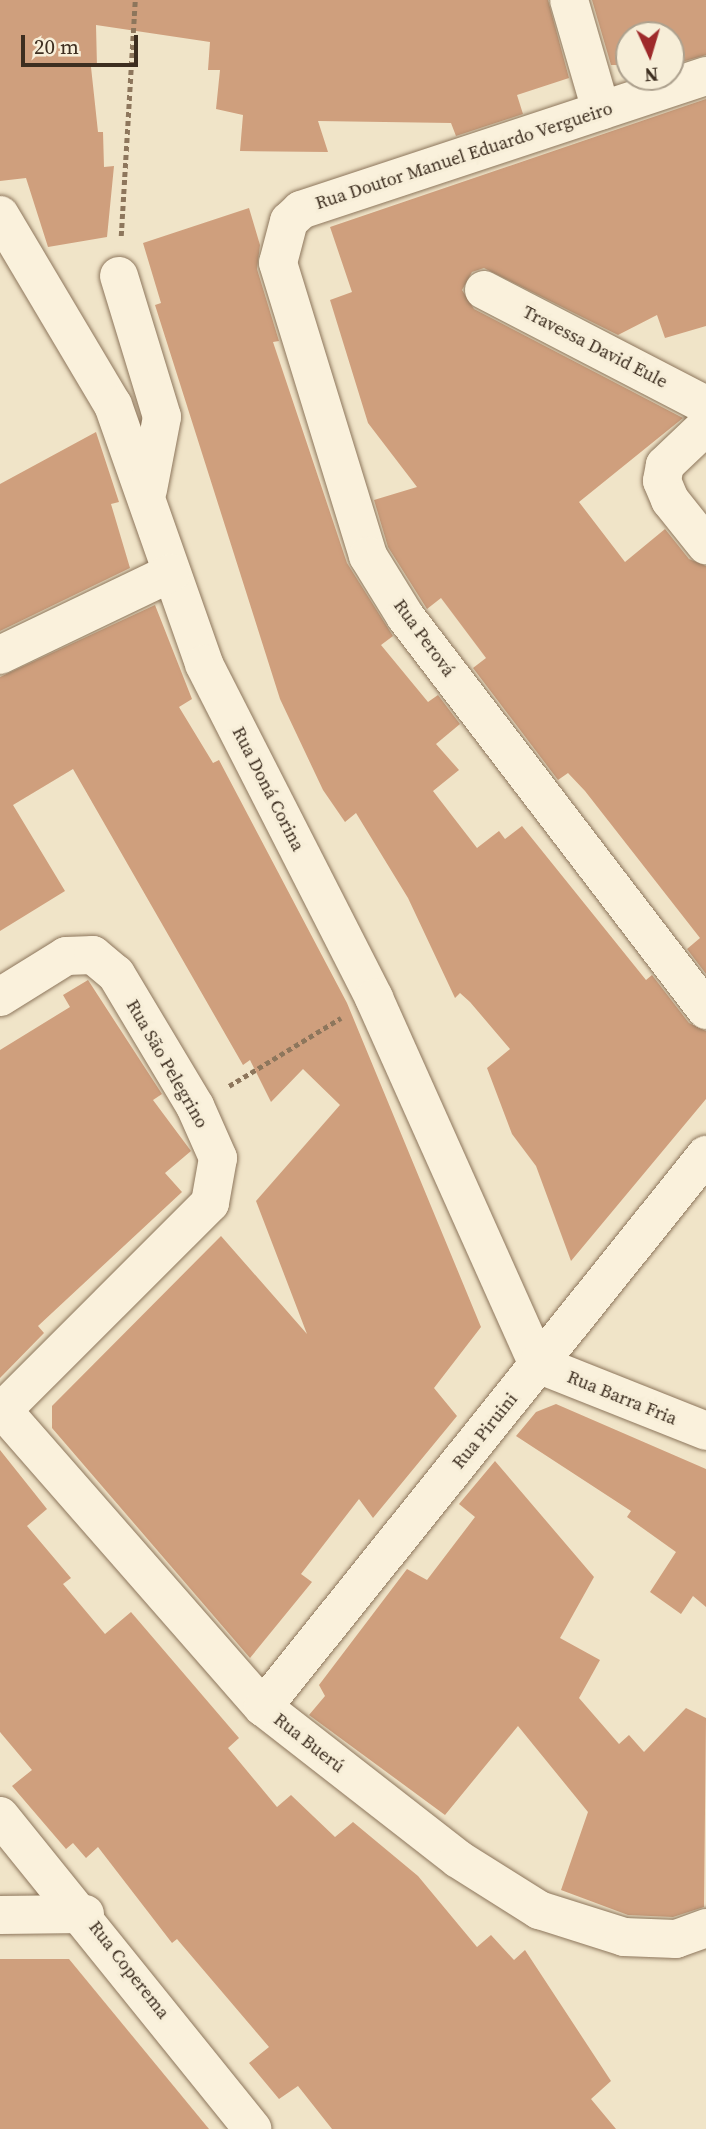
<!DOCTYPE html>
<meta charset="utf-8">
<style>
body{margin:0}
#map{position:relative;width:706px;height:2129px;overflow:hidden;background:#f0e4c8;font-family:"Source Serif 4",serif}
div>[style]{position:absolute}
.building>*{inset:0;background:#cf9f7d}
.path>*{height:4.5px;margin-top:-2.25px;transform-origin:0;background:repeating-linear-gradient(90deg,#8d765c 0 5px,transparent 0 8.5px)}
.roads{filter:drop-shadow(0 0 2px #8d765c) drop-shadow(0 0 2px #8d765c)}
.minor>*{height:38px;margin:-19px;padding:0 19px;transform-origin:19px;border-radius:19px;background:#faf1dc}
span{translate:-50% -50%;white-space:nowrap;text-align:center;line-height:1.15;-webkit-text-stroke:6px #f7eed8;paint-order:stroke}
.street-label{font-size:18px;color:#3d2e20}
.north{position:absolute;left:615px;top:21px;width:70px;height:70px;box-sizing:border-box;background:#f7eed8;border:2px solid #ada18e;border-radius:50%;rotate:176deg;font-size:19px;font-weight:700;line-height:28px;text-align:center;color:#3d2e20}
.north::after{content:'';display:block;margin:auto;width:24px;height:32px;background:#9e2a2b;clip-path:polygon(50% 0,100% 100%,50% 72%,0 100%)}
.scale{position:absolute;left:21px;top:35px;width:117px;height:32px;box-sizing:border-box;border:4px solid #3d2e20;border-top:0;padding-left:9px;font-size:21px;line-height:24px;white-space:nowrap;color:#3d2e20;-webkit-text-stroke:5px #f7eed8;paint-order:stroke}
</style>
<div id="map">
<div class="building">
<i style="clip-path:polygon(0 0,548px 0,569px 78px,517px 95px,523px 114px,456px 136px,451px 123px,318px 121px,328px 152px,240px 151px,243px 115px,216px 109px,220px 70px,208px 70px,210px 42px,96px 25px,97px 67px,91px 67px,98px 132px,103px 132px,104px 167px,114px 166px,107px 237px,48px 247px,26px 178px,0 181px)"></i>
<i style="clip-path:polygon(592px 0,706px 0,706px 55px,671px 65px,671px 35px,629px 35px,629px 65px,611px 65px)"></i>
<i style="clip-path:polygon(706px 99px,706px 326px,665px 338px,657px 315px,618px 335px,484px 268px,472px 272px,462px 290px,474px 309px,683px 418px,579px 502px,625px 562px,665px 529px,689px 559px,706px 566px,706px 974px,687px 949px,700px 938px,585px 791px,568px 773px,558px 780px,473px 668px,486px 658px,441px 598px,427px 609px,388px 547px,374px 500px,417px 487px,368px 423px,330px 300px,352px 292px,330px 227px)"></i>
<i style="clip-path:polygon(249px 208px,260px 245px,257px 269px,279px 341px,273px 342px,347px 563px,393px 636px,381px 645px,428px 702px,438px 695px,460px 724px,436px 744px,459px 770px,433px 791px,477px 848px,499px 831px,505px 839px,522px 826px,646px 980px,652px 975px,689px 1023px,706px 1031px,706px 1099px,571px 1261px,536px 1166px,512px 1134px,487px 1068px,510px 1049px,470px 1002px,460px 993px,455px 998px,408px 898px,356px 813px,345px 822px,323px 790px,280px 699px,155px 305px,161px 303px,143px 243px)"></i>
<i style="clip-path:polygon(96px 432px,119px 502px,111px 504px,130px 568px,0 631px,0 484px)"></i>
<i style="clip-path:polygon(155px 605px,192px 699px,179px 707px,213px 763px,219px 760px,347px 1003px,481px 1327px,434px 1388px,457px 1416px,373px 1518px,359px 1499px,301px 1574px,312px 1582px,250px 1658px,52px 1428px,52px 1406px,221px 1236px,307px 1334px,256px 1201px,340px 1105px,303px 1069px,271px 1102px,250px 1060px,243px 1065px,73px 769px,13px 805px,65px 891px,0 931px,0 677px)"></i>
<i style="clip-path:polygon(88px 980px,162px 1094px,153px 1100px,191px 1151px,165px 1173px,182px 1192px,38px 1326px,44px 1333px,0 1378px,0 1050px,70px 1007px,63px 995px)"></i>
<i style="clip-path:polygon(556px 1404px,706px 1469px,706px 1607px,693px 1596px,681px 1614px,650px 1592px,676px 1552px,627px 1517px,631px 1511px,516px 1436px,536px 1412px)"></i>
<i style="clip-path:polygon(0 1450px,47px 1509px,27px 1526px,71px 1578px,63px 1584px,105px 1634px,131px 1612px,239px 1738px,228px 1748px,277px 1807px,291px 1795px,335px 1837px,353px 1822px,418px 1876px,477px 1947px,491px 1935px,514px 1960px,525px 1950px,611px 2081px,591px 2099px,616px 2129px,332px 2129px,298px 2086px,279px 2099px,249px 2063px,269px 2047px,177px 1939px,172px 1943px,98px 1847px,86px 1858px,73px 1843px,66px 1849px,12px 1786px,32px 1770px,0 1732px)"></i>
<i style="clip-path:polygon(495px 1461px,594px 1577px,560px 1638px,600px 1660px,579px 1698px,619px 1744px,629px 1735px,644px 1752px,686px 1708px,706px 1718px,704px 1907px,673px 1917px,628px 1915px,561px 1890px,588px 1812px,518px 1726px,445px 1815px,309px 1715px,325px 1696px,319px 1685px,407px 1569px,427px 1580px,475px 1517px,459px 1504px)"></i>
<i style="clip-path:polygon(0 1959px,69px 1959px,209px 2129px,0 2129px)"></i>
</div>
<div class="path">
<i style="left:121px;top:236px;width:236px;rotate:-86.6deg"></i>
<i style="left:229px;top:1086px;width:131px;rotate:-31.3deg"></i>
</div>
<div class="roads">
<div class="minor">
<i style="left:569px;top:0;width:115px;rotate:73.8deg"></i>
<i style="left:706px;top:76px;width:427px;rotate:161.7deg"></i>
<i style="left:301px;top:210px;width:16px;rotate:137deg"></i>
<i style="left:289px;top:221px;width:43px;rotate:104.7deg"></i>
<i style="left:278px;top:263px;width:307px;rotate:72.9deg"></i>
<i style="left:368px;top:556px;width:70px;rotate:58.3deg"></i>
<i style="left:405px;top:616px;width:496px;rotate:52.6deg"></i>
<i style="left:0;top:215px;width:221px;rotate:59.3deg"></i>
<i style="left:113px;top:405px;width:275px;rotate:70.6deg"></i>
<i style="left:204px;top:664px;width:375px;rotate:63deg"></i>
<i style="left:374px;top:998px;width:401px;rotate:65.9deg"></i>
<i style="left:119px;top:276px;width:147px;rotate:73deg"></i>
<i style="left:162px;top:417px;width:74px;rotate:100.9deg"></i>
<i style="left:484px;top:290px;width:250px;rotate:27.4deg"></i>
<i style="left:706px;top:426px;width:57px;rotate:136.4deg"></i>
<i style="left:665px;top:465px;width:16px;rotate:101deg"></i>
<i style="left:662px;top:481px;width:21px;rotate:67deg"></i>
<i style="left:670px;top:500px;width:58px;rotate:51.3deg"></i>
<i style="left:0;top:655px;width:190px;rotate:-25.6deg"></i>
<i style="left:0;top:997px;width:78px;rotate:-31.8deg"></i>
<i style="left:66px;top:956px;width:27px;rotate:-2deg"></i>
<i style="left:93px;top:955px;width:30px;rotate:40deg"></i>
<i style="left:116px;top:974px;width:154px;rotate:59.1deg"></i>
<i style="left:195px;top:1106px;width:57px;rotate:66.1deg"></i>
<i style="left:218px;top:1158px;width:46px;rotate:100.1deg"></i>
<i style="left:210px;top:1203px;width:293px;rotate:135deg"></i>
<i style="left:538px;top:1364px;width:181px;rotate:21.7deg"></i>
<i style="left:0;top:1407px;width:399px;rotate:48.8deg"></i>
<i style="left:263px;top:1707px;width:247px;rotate:37.9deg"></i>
<i style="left:458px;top:1859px;width:96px;rotate:32.2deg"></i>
<i style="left:539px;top:1910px;width:89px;rotate:17.6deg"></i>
<i style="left:624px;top:1937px;width:52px;rotate:2.2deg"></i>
<i style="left:676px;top:1939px;width:32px;rotate:-20deg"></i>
<i style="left:263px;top:1707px;width:708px;rotate:-51.25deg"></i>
<i style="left:0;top:1816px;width:402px;rotate:51.1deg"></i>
<i style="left:0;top:1915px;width:85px;rotate:-0.7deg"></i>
</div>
</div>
<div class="street-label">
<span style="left:464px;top:156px;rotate:-18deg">Rua Doutor Manuel Eduardo Vergueiro</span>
<span style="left:595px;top:347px;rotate:27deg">Travessa David Eule</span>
<span style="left:424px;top:638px;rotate:54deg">Rua Perová</span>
<span style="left:268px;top:789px;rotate:63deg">Rua Doná Corina</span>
<span style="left:167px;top:1064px;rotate:60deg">Rua São Pelegrino</span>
<span style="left:622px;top:1398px;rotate:22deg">Rua Barra Fria</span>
<span style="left:485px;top:1431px;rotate:-51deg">Rua Piruini</span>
<span style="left:309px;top:1743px;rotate:38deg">Rua Buerú</span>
<span style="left:129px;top:1970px;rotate:52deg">Rua Coperema</span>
</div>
<div class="north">N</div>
<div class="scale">20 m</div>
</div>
